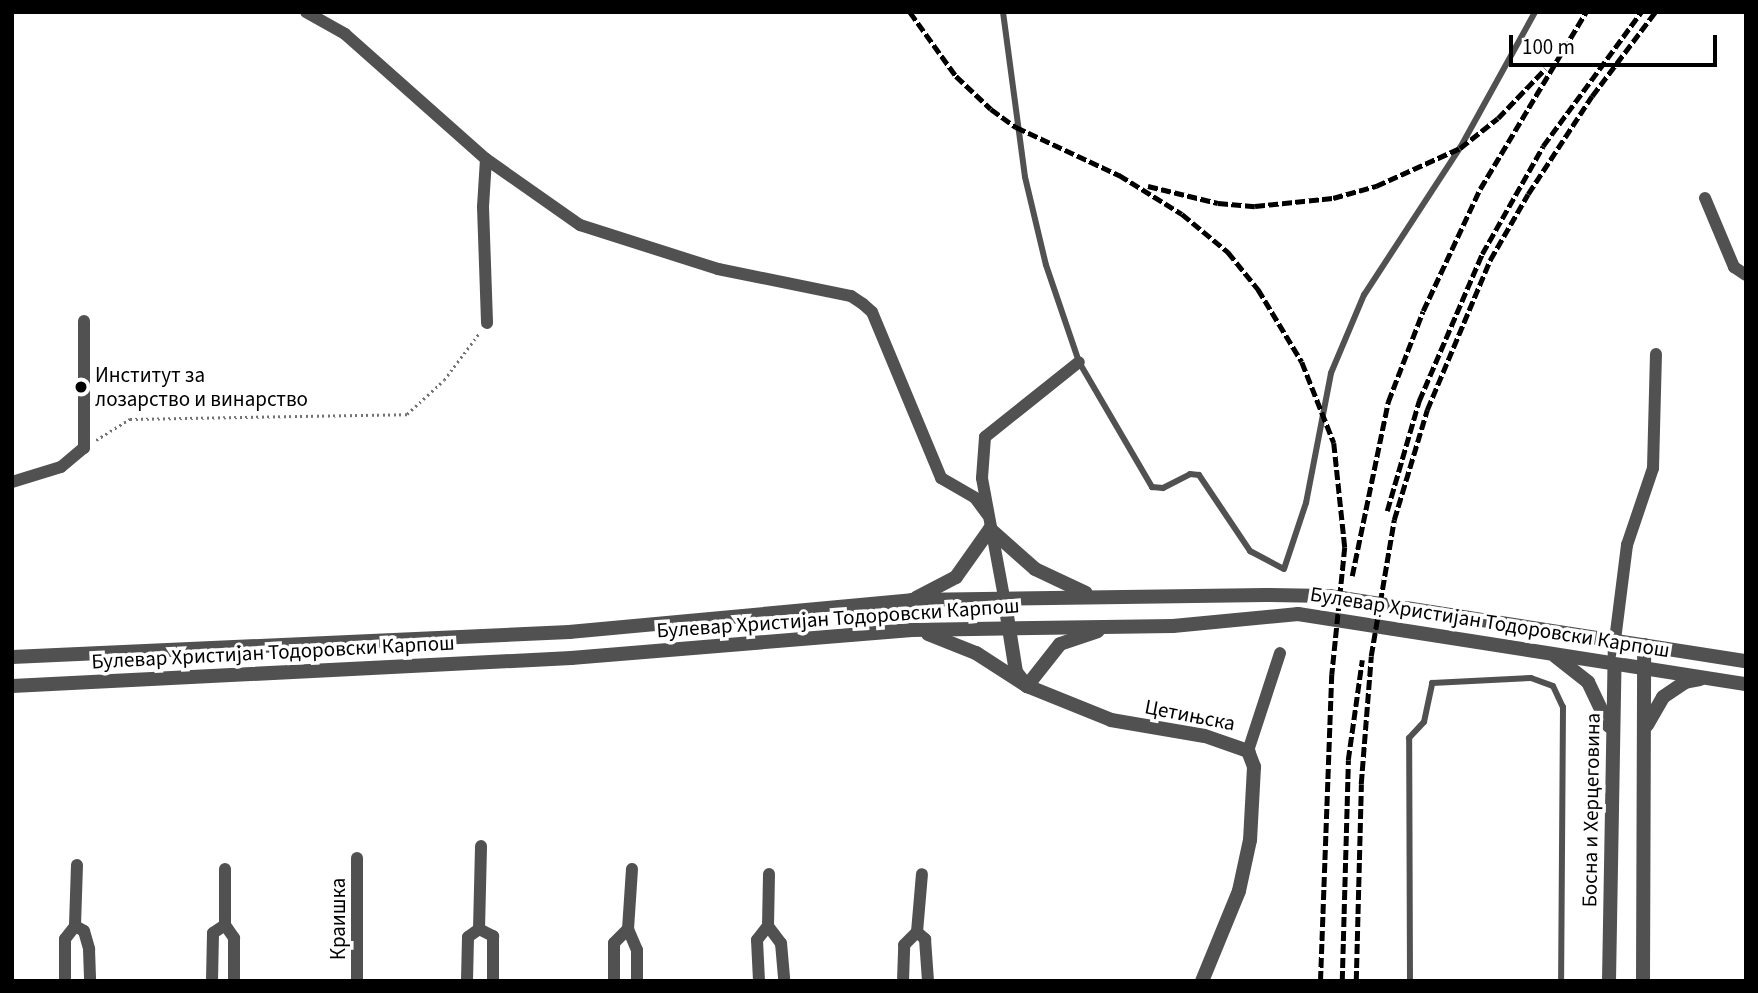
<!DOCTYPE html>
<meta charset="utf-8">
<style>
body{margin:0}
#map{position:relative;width:1758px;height:993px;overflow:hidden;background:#fff;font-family:"Source Sans 3",sans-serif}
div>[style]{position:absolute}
.path>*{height:2.5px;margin-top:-1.25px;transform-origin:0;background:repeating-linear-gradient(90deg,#737373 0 2px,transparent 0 5.5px)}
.service>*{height:6px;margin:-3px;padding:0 3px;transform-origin:3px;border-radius:3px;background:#515151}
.minor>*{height:12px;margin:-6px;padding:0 6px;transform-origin:6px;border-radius:6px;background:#515151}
.tertiary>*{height:14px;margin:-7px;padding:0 7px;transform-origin:7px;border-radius:7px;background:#515151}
.rail>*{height:4.5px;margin-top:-2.25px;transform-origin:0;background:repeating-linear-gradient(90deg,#000 0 10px,transparent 0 13.5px)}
.dots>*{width:19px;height:19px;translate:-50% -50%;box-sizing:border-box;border:4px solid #fff;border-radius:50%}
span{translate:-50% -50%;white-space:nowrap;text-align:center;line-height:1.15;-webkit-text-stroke:7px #fff;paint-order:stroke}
.poi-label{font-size:21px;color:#000}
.left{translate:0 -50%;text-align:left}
.street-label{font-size:21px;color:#000}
.frame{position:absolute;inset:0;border:14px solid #000;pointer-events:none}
.scale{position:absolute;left:1509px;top:35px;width:208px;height:32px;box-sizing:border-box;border:4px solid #000;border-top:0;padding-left:9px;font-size:21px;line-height:24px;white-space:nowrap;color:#000;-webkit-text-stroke:5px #fff;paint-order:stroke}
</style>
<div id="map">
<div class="path">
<i style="left:96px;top:440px;width:40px;rotate:-32deg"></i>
<i style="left:130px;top:419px;width:277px;rotate:-1deg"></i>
<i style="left:407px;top:414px;width:50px;rotate:-42.6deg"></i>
<i style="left:444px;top:380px;width:60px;rotate:-53.1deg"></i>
</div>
<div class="service">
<i style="left:1003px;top:12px;width:166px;rotate:82.4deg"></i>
<i style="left:1025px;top:177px;width:90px;rotate:76.6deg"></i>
<i style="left:1046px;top:265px;width:102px;rotate:71.2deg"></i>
<i style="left:1079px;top:362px;width:145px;rotate:59.7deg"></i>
<i style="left:1152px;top:487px;width:11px;rotate:5deg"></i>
<i style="left:1163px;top:488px;width:30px;rotate:-27deg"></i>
<i style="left:1190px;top:474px;width:9px;rotate:6deg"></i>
<i style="left:1199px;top:475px;width:92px;rotate:56.1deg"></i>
<i style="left:1250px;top:551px;width:38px;rotate:28deg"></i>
<i style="left:1284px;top:569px;width:70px;rotate:-71.6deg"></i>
<i style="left:1306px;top:503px;width:132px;rotate:-79.1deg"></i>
<i style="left:1331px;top:373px;width:85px;rotate:-67.1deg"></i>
<i style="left:1364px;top:295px;width:176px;rotate:-56.9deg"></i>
<i style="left:1460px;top:148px;width:155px;rotate:-61.1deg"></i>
<i style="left:1410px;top:981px;width:243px;rotate:-90.2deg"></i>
<i style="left:1409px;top:738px;width:22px;rotate:-47deg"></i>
<i style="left:1424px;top:722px;width:40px;rotate:-78deg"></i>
<i style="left:1432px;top:683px;width:99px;rotate:-2.9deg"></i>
<i style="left:1531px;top:678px;width:23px;rotate:20deg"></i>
<i style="left:1553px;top:686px;width:23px;rotate:65deg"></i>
<i style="left:1563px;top:707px;width:274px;rotate:90.4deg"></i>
</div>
<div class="minor">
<i style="left:306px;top:12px;width:45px;rotate:29.4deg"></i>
<i style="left:345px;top:34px;width:188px;rotate:41.6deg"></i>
<i style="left:486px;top:159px;width:115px;rotate:35.1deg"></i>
<i style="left:580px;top:225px;width:145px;rotate:17.7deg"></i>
<i style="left:718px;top:269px;width:136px;rotate:11.5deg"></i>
<i style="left:851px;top:296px;width:14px;rotate:34deg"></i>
<i style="left:863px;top:304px;width:12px;rotate:42deg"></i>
<i style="left:872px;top:312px;width:180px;rotate:67.4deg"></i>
<i style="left:941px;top:478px;width:39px;rotate:30deg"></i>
<i style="left:975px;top:498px;width:21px;rotate:53deg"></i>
<i style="left:486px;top:159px;width:48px;rotate:93.6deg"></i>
<i style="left:483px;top:207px;width:116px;rotate:88deg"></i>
<i style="left:1705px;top:198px;width:75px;rotate:67.2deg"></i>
<i style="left:1734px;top:267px;width:14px;rotate:34deg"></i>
<i style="left:12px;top:482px;width:51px;rotate:-17deg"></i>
<i style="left:61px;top:467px;width:30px;rotate:-40deg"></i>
<i style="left:84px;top:448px;width:127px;rotate:-90deg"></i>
<i style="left:1004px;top:597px;width:121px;rotate:-100.5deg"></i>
<i style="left:982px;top:478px;width:41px;rotate:-85.8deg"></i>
<i style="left:985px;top:437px;width:120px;rotate:-38.6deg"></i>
<i style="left:1615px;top:640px;width:96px;rotate:-82.8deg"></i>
<i style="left:1627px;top:545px;width:81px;rotate:-71.3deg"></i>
<i style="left:1653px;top:468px;width:114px;rotate:-88.5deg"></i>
<i style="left:1248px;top:751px;width:103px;rotate:-71.9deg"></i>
<i style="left:77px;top:865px;width:61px;rotate:91.9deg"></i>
<i style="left:75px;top:926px;width:10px;rotate:29deg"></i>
<i style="left:84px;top:931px;width:19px;rotate:74deg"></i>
<i style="left:89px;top:949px;width:32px;rotate:88deg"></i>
<i style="left:225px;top:869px;width:56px;rotate:90deg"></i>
<i style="left:225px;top:925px;width:16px;rotate:55deg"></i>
<i style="left:234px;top:938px;width:43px;rotate:90deg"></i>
<i style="left:632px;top:869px;width:60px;rotate:93.8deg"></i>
<i style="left:628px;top:929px;width:23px;rotate:67deg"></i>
<i style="left:637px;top:950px;width:31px;rotate:90deg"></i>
<i style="left:769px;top:874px;width:52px;rotate:91.1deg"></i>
<i style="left:768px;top:926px;width:21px;rotate:53deg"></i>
<i style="left:781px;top:943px;width:38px;rotate:85deg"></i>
<i style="left:479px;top:929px;width:83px;rotate:-88.6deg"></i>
<i style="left:917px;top:932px;width:58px;rotate:-85.1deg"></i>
<i style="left:917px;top:932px;width:11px;rotate:41deg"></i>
<i style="left:925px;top:939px;width:42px;rotate:85.9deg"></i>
<i style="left:65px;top:981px;width:42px;rotate:-90deg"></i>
<i style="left:65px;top:939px;width:16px;rotate:-52deg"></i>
<i style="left:212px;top:981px;width:48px;rotate:-88.8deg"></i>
<i style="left:213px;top:933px;width:14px;rotate:-34deg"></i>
<i style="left:357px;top:981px;width:123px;rotate:-90deg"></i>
<i style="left:467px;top:981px;width:44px;rotate:-88.7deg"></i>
<i style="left:468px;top:937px;width:14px;rotate:-36deg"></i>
<i style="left:479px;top:929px;width:16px;rotate:27deg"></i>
<i style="left:493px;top:936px;width:45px;rotate:90deg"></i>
<i style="left:614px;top:981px;width:38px;rotate:-90deg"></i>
<i style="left:614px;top:943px;width:20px;rotate:-45deg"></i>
<i style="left:759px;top:981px;width:41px;rotate:-92.8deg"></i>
<i style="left:757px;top:940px;width:18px;rotate:-52deg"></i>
<i style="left:903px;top:981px;width:36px;rotate:-88deg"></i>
<i style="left:904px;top:945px;width:18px;rotate:-45deg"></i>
</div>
<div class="tertiary">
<i style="left:1004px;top:597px;width:76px;rotate:80.9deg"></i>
<i style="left:1016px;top:672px;width:18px;rotate:52deg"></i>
<i style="left:1027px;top:686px;width:91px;rotate:22deg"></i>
<i style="left:1111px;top:720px;width:95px;rotate:9.7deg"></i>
<i style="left:1205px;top:736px;width:46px;rotate:19.2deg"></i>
<i style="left:1248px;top:751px;width:17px;rotate:69deg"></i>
<i style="left:1254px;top:767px;width:73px;rotate:93.1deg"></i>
<i style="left:1250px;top:840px;width:52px;rotate:102.2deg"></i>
<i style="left:1239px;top:891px;width:97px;rotate:112.3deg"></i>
<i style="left:916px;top:598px;width:45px;rotate:-27.7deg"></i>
<i style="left:956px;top:577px;width:59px;rotate:-54.7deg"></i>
<i style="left:990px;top:529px;width:60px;rotate:41.6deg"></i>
<i style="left:1035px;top:569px;width:56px;rotate:25.2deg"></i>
<i style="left:928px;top:634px;width:52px;rotate:21.6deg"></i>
<i style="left:976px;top:653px;width:61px;rotate:32.9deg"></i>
<i style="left:1027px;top:686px;width:53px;rotate:-51.8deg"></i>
<i style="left:1060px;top:644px;width:40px;rotate:-18.9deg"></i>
<i style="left:1555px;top:656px;width:42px;rotate:38.2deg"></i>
<i style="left:1588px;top:682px;width:49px;rotate:64.5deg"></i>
<i style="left:12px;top:657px;width:558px;rotate:-2.57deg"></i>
<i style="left:569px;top:632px;width:344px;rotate:-5.3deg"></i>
<i style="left:912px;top:600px;width:354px;rotate:-0.8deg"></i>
<i style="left:1266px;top:595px;width:63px;rotate:0.9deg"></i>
<i style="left:1329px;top:596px;width:422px;rotate:8.9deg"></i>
<i style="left:12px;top:686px;width:560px;rotate:-2.87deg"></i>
<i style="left:571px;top:658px;width:342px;rotate:-4.7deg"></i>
<i style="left:912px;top:630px;width:261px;rotate:-0.9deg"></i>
<i style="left:1173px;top:626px;width:126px;rotate:-5.5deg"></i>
<i style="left:1298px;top:614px;width:453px;rotate:8.9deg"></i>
<i style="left:1647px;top:725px;width:32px;rotate:-60deg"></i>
<i style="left:1663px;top:697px;width:27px;rotate:-34deg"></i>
<i style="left:1685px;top:682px;width:15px;rotate:-11deg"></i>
<i style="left:1609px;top:981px;width:341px;rotate:-89deg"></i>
<i style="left:1643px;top:981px;width:336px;rotate:-89.8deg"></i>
</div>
<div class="rail">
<i style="left:910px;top:12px;width:79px;rotate:54.3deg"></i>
<i style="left:956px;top:76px;width:48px;rotate:43.3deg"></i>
<i style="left:991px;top:109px;width:31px;rotate:36deg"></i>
<i style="left:1016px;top:127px;width:114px;rotate:25deg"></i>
<i style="left:1119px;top:175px;width:74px;rotate:31.8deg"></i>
<i style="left:1182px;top:214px;width:60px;rotate:39.6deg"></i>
<i style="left:1228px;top:252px;width:48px;rotate:51deg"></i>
<i style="left:1258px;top:289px;width:85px;rotate:58.9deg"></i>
<i style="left:1302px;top:362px;width:87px;rotate:68.4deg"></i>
<i style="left:1334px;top:443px;width:105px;rotate:84deg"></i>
<i style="left:1345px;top:547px;width:128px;rotate:95.8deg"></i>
<i style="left:1332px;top:674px;width:307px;rotate:92.1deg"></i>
<i style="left:1148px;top:186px;width:72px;rotate:13.7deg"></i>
<i style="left:1218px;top:203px;width:37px;rotate:5deg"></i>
<i style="left:1255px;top:206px;width:78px;rotate:-5.9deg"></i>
<i style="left:1333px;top:198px;width:45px;rotate:-15.6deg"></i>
<i style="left:1376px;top:186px;width:92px;rotate:-24.3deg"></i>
<i style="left:1460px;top:148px;width:48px;rotate:-38.3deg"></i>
<i style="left:1498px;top:118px;width:68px;rotate:-46.2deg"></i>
<i style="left:1387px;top:511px;width:115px;rotate:-73.8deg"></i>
<i style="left:1419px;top:401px;width:160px;rotate:-66.8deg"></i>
<i style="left:1482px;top:254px;width:124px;rotate:-60.5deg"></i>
<i style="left:1543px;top:146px;width:166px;rotate:-53.8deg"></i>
<i style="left:1352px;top:576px;width:178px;rotate:-78.3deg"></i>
<i style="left:1388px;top:402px;width:97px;rotate:-69deg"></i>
<i style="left:1423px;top:311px;width:135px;rotate:-65deg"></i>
<i style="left:1480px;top:189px;width:206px;rotate:-59.1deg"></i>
<i style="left:1342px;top:981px;width:221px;rotate:-88.4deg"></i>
<i style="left:1348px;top:760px;width:101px;rotate:-82deg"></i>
<i style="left:1356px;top:981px;width:197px;rotate:-88.5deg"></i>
<i style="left:1361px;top:784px;width:128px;rotate:-85.5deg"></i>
<i style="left:1371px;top:656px;width:138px;rotate:-80.4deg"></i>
<i style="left:1394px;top:520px;width:115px;rotate:-73.3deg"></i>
<i style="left:1427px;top:410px;width:163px;rotate:-67.2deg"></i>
<i style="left:1490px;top:260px;width:76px;rotate:-60.1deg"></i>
<i style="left:1528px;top:194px;width:117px;rotate:-56.9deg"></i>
<i style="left:1592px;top:96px;width:105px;rotate:-53.1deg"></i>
</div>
<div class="dots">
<i style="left:81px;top:387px;background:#000"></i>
</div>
<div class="poi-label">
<span class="left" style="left:95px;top:387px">Институт за<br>лозарство и винарство</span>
</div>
<div class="street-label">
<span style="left:838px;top:618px;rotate:-4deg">Булевар Христијан Тодоровски Карпош</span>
<span style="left:1490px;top:622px;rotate:9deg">Булевар Христијан Тодоровски Карпош</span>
<span style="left:273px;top:652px;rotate:-3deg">Булевар Христијан Тодоровски Карпош</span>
<span style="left:1190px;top:715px;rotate:11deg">Цетињска</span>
<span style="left:1591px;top:810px;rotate:-89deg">Босна и Херцеговина</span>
<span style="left:338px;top:919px;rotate:-90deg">Краишка</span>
</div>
<div class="frame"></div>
<div class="scale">100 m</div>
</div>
